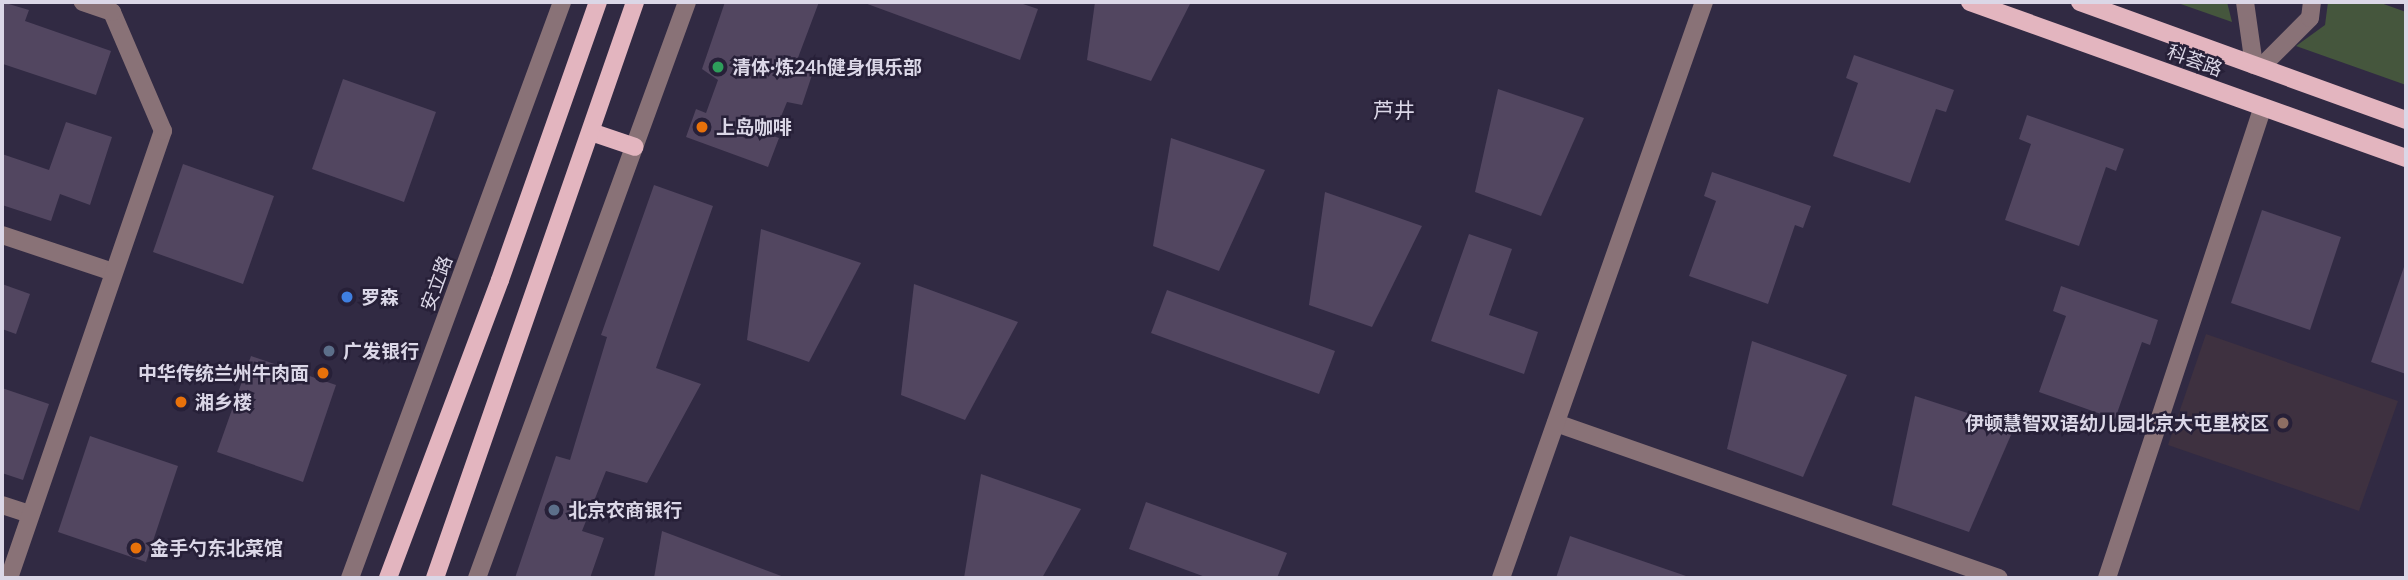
<!DOCTYPE html>
<meta charset="utf-8">
<style>
body{margin:0}
#map{position:relative;width:2408px;height:580px;overflow:hidden;background:#312a43;font-family:Lato,"Noto Sans SC",sans-serif}
div>[style]{position:absolute}
.education>*{inset:0;background:#3e3140}
.green>*{inset:0;background:#45563d}
.building>*{inset:0;background:#524660}
.minor>*{height:18px;margin:-9px;padding:0 9px;transform-origin:9px;border-radius:9px;background:#897277}
.major>*{height:18px;margin:-9px;padding:0 9px;transform-origin:9px;border-radius:9px;background:#e3b5bf}
.dots>*{width:19px;height:19px;translate:-50% -50%;box-sizing:border-box;border:4px solid #272038;border-radius:50%}
span{translate:-50% -50%;white-space:nowrap;text-align:center;line-height:1.15;-webkit-text-stroke:5px #272038;paint-order:stroke}
.street-label{font-size:19px;color:#dbd7e7}
.poi-label{font-size:19px;color:#dbd7e7;font-weight:700}
.left{translate:0 -50%;text-align:left}
.right{translate:-100% -50%;text-align:right}
.neighbourhood-label{font-size:21px;color:#dbd7e7}
.frame{position:absolute;inset:0;border:4px solid #dbd7e7;pointer-events:none}
</style>
<div id="map">
<div class="education">
<i style="clip-path:polygon(2206px 334px,2398px 401px,2359px 511px,2168px 445px)"></i>
</div>
<div class="green">
<i style="clip-path:polygon(2175px 2px,2227px 2px,2232px 22px)"></i>
<i style="clip-path:polygon(2328px 2px,2378px 2px,2406px 12px,2406px 85px,2296px 46px,2325px 25px)"></i>
</div>
<div class="building">
<i style="clip-path:polygon(2px 2px,29px 10px,25px 21px,111px 51px,96px 95px,3px 64px)"></i>
<i style="clip-path:polygon(725px 2px,819px 2px,796px 63px,814px 69px,802px 105px,787px 102px,773px 136px,779px 138px,768px 167px,686px 137px,696px 109px,706px 113px,718px 80px,702px 69px)"></i>
<i style="clip-path:polygon(862px 2px,1017px 2px,1038px 9px,1020px 60px)"></i>
<i style="clip-path:polygon(1095px 2px,1191px 2px,1151px 81px,1087px 60px)"></i>
<i style="clip-path:polygon(1854px 55px,1954px 90px,1946px 112px,1936px 109px,1910px 183px,1833px 156px,1858px 83px,1846px 78px)"></i>
<i style="clip-path:polygon(343px 79px,436px 112px,404px 202px,312px 169px)"></i>
<i style="clip-path:polygon(1498px 89px,1584px 118px,1541px 216px,1475px 192px)"></i>
<i style="clip-path:polygon(2027px 115px,2124px 149px,2116px 171px,2106px 167px,2079px 246px,2005px 220px,2031px 144px,2019px 139px)"></i>
<i style="clip-path:polygon(66px 122px,112px 137px,90px 205px,60px 194px,51px 221px,2px 205px,2px 154px,49px 170px)"></i>
<i style="clip-path:polygon(1171px 138px,1265px 170px,1219px 271px,1153px 246px)"></i>
<i style="clip-path:polygon(183px 164px,274px 196px,243px 284px,153px 252px)"></i>
<i style="clip-path:polygon(1712px 172px,1811px 206px,1803px 228px,1795px 225px,1768px 304px,1689px 276px,1716px 201px,1704px 196px)"></i>
<i style="clip-path:polygon(654px 185px,713px 206px,656px 368px,701px 384px,647px 483px,606px 471px,582px 531px,604px 538px,590px 578px,515px 578px,556px 456px,570px 460px,607px 337px,601px 335px)"></i>
<i style="clip-path:polygon(1325px 192px,1422px 226px,1372px 327px,1309px 305px)"></i>
<i style="clip-path:polygon(2262px 210px,2341px 237px,2310px 330px,2231px 303px)"></i>
<i style="clip-path:polygon(761px 229px,861px 263px,809px 362px,747px 340px)"></i>
<i style="clip-path:polygon(1469px 234px,1512px 249px,1489px 315px,1538px 332px,1524px 374px,1431px 341px)"></i>
<i style="clip-path:polygon(2404px 267px,2406px 268px,2406px 374px,2371px 362px)"></i>
<i style="clip-path:polygon(2px 284px,30px 294px,16px 334px,2px 329px)"></i>
<i style="clip-path:polygon(914px 284px,1018px 322px,965px 420px,901px 395px)"></i>
<i style="clip-path:polygon(2061px 286px,2158px 320px,2150px 345px,2142px 342px,2115px 419px,2039px 392px,2066px 316px,2053px 311px)"></i>
<i style="clip-path:polygon(1167px 290px,1335px 351px,1319px 394px,1151px 333px)"></i>
<i style="clip-path:polygon(1752px 341px,1847px 375px,1803px 477px,1727px 449px)"></i>
<i style="clip-path:polygon(251px 356px,336px 385px,303px 482px,217px 452px)"></i>
<i style="clip-path:polygon(2px 388px,49px 404px,23px 480px,2px 473px)"></i>
<i style="clip-path:polygon(1915px 396px,2014px 428px,1969px 532px,1892px 505px)"></i>
<i style="clip-path:polygon(90px 436px,178px 466px,146px 562px,58px 532px)"></i>
<i style="clip-path:polygon(981px 474px,1081px 509px,1042px 578px,964px 578px)"></i>
<i style="clip-path:polygon(1146px 502px,1287px 553px,1277px 578px,1208px 578px,1129px 549px)"></i>
<i style="clip-path:polygon(662px 531px,784px 577px,784px 578px,654px 578px)"></i>
<i style="clip-path:polygon(1570px 536px,1686px 576px,1686px 578px,1556px 578px)"></i>
</div>
<div class="minor">
<i style="left:2245px;top:2px;width:64px;rotate:81.9deg"></i>
<i style="left:2261px;top:67px;width:69px;rotate:-45deg"></i>
<i style="left:2310px;top:18px;width:16px;rotate:-83deg"></i>
<i style="left:2px;top:235px;width:117px;rotate:18.4deg"></i>
<i style="left:1556px;top:423px;width:469px;rotate:19.3deg"></i>
<i style="left:2px;top:505px;width:29px;rotate:18deg"></i>
<i style="left:9px;top:578px;width:473px;rotate:-71deg"></i>
<i style="left:163px;top:131px;width:129px;rotate:-113.2deg"></i>
<i style="left:112px;top:12px;width:31px;rotate:-161deg"></i>
<i style="left:350px;top:578px;width:614px;rotate:-69.79deg"></i>
<i style="left:477px;top:578px;width:613px;rotate:-69.97deg"></i>
<i style="left:1501px;top:578px;width:611px;rotate:-70.59deg"></i>
<i style="left:2107px;top:578px;width:496px;rotate:-71.7deg"></i>
</div>
<div class="major">
<i style="left:1970px;top:2px;width:463px;rotate:19.7deg"></i>
<i style="left:2080px;top:2px;width:347px;rotate:19.9deg"></i>
<i style="left:591px;top:132px;width:46px;rotate:18.8deg"></i>
<i style="left:388px;top:578px;width:318px;rotate:-69.4deg"></i>
<i style="left:500px;top:280px;width:295px;rotate:-70.6deg"></i>
<i style="left:435px;top:578px;width:610px;rotate:-70.85deg"></i>
</div>
<div class="dots">
<i style="left:718px;top:67px;background:#2e9e5b"></i>
<i style="left:702px;top:127px;background:#e8710a"></i>
<i style="left:347px;top:297px;background:#3f7fe0"></i>
<i style="left:329px;top:351px;background:#5c6f8a"></i>
<i style="left:323px;top:373px;background:#e8710a"></i>
<i style="left:181px;top:402px;background:#e8710a"></i>
<i style="left:2283px;top:423px;background:#8d6e63"></i>
<i style="left:554px;top:510px;background:#5c6f8a"></i>
<i style="left:136px;top:548px;background:#e8710a"></i>
</div>
<div class="street-label">
<span style="left:2195px;top:60px;rotate:20deg">科荟路</span>
<span style="left:436px;top:283px;rotate:-70deg">安立路</span>
</div>
<div class="poi-label">
<span class="left" style="left:732px;top:67px">清体·炼24h健身俱乐部</span>
<span class="left" style="left:716px;top:127px">上岛咖啡</span>
<span class="left" style="left:361px;top:297px">罗森</span>
<span class="left" style="left:343px;top:351px">广发银行</span>
<span class="right" style="left:309px;top:373px">中华传统兰州牛肉面</span>
<span class="left" style="left:195px;top:402px">湘乡楼</span>
<span class="right" style="left:2269px;top:423px">伊顿慧智双语幼儿园北京大屯里校区</span>
<span class="left" style="left:568px;top:510px">北京农商银行</span>
<span class="left" style="left:150px;top:548px">金手勺东北菜馆</span>
</div>
<div class="neighbourhood-label">
<span style="left:1394px;top:110px">芦井</span>
</div>
<div class="frame"></div>
</div>
